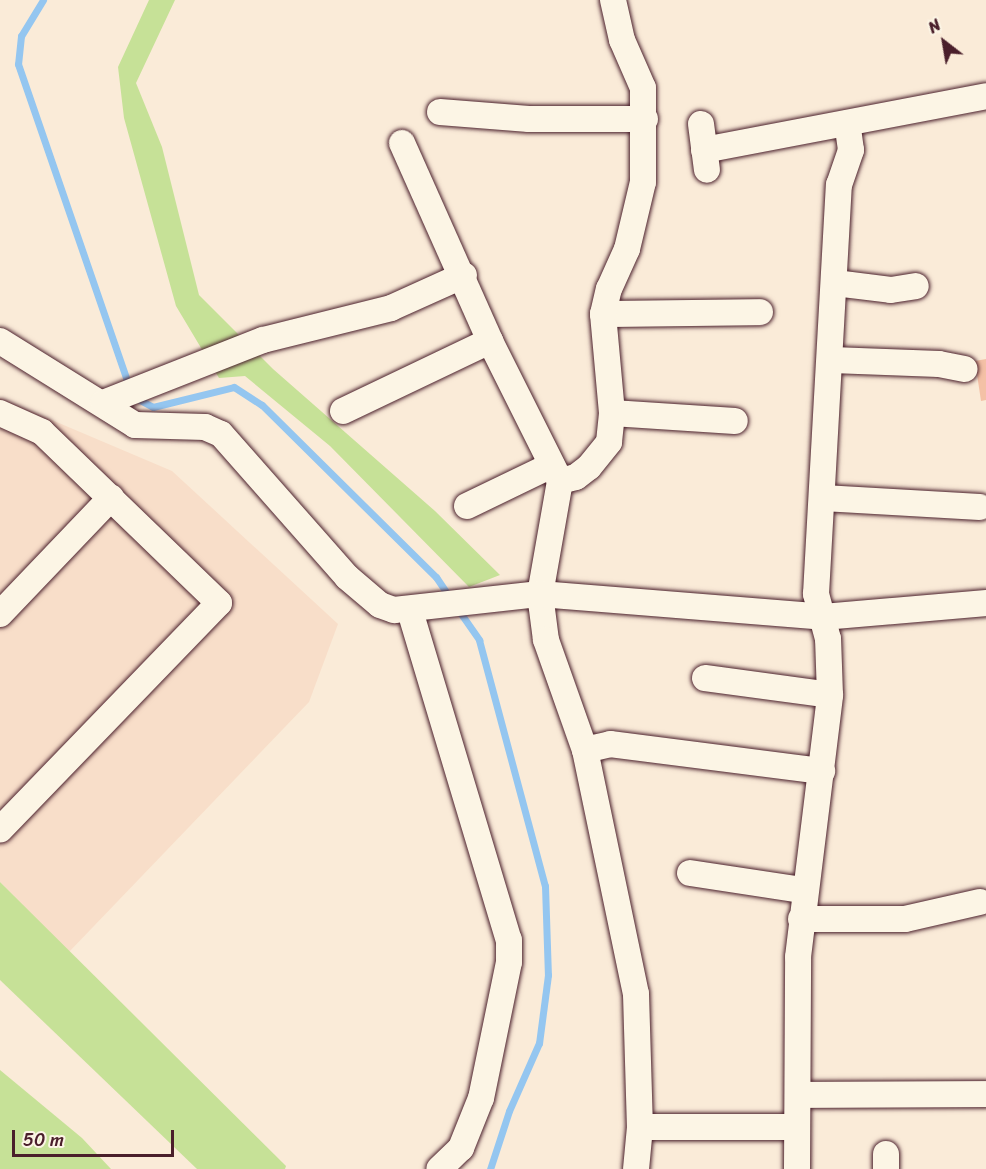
<!DOCTYPE html>
<style>
body{margin:0}
#map{position:relative;width:986px;height:1169px;overflow:hidden;background:#faebd8;font-family:Sriracha,sans-serif}
div>[style]{position:absolute}
.built>*{inset:0;background:#f8dec9}
.green>*{inset:0;background:#c6e197}
.stream>*{height:7px;margin:-3.5px;padding:0 3.5px;transform-origin:3.5px;border-radius:3.5px;background:#94c6f0}
.building>*{inset:0;background:#f4c1a6}
.roads{filter:drop-shadow(0 0 2px #4a1f2b) drop-shadow(0 0 2px #4a1f2b)}
.minor>*{height:26px;margin:-13px;padding:0 13px;transform-origin:13px;border-radius:13px;background:#fcf5e5}
span{translate:-50% -50%;white-space:nowrap;text-align:center;line-height:1.15;-webkit-text-stroke:6px #fcf5e5;paint-order:stroke}
.north{position:absolute;left:914px;top:12px;width:60px;height:60px;-webkit-text-stroke:4px #fcf5e5;paint-order:stroke;rotate:329deg;font-size:16px;font-weight:700;line-height:24px;text-align:center;color:#4a1f2b}
.north::after{content:'';display:block;margin:auto;width:21px;height:27px;background:#4a1f2b;clip-path:polygon(50% 0,100% 100%,50% 72%,0 100%)}
.scale{position:absolute;left:12px;top:1130px;width:162px;height:27px;box-sizing:border-box;border:3px solid #4a1f2b;border-top:0;padding-left:8px;font-size:18px;line-height:21px;white-space:nowrap;color:#4a1f2b;-webkit-text-stroke:4px #fcf5e5;paint-order:stroke}
</style>
<div id="map">
<div class="built">
<i style="clip-path:polygon(0 398px,172px 471px,338px 624px,309px 702px,69px 952px,0 882px)"></i>
</div>
<div class="green">
<i style="clip-path:polygon(149px 0,175px 0,136px 83px,162px 147px,199px 295px,273px 369px,435px 511px,500px 575px,469px 587px,330px 446px,245px 376px,219px 378px,176px 306px,124px 118px,118px 67px)"></i>
<i style="clip-path:polygon(0 882px,286px 1166px,285px 1169px,197px 1169px,0 980px)"></i>
<i style="clip-path:polygon(0 1070px,82px 1138px,111px 1169px,0 1169px)"></i>
</div>
<div class="stream">
<i style="left:43px;top:0;width:42px;rotate:121.4deg"></i>
<i style="left:21px;top:36px;width:28px;rotate:96deg"></i>
<i style="left:18px;top:64px;width:341px;rotate:71deg"></i>
<i style="left:136px;top:398px;width:19px;rotate:28deg"></i>
<i style="left:153px;top:407px;width:83px;rotate:-13.9deg"></i>
<i style="left:234px;top:387px;width:33px;rotate:33deg"></i>
<i style="left:262px;top:405px;width:245px;rotate:44.7deg"></i>
<i style="left:436px;top:577px;width:25px;rotate:56deg"></i>
<i style="left:457px;top:608px;width:39px;rotate:55deg"></i>
<i style="left:479px;top:640px;width:255px;rotate:75deg"></i>
<i style="left:545px;top:886px;width:89px;rotate:88.1deg"></i>
<i style="left:548px;top:975px;width:69px;rotate:97.5deg"></i>
<i style="left:539px;top:1043px;width:74px;rotate:113.8deg"></i>
<i style="left:509px;top:1111px;width:61px;rotate:108.1deg"></i>
</div>
<div class="building">
<i style="clip-path:polygon(986px 359px,986px 400px,981px 401px,975px 361px)"></i>
</div>
<div class="roads">
<div class="minor">
<i style="left:440px;top:112px;width:89px;rotate:4.5deg"></i>
<i style="left:529px;top:119px;width:116px"></i>
<i style="left:701px;top:124px;width:46px;rotate:82.6deg"></i>
<i style="left:402px;top:143px;width:217px;rotate:66deg"></i>
<i style="left:490px;top:341px;width:157px;rotate:63.4deg"></i>
<i style="left:560px;top:481px;width:115px;rotate:100deg"></i>
<i style="left:540px;top:594px;width:46px;rotate:82.6deg"></i>
<i style="left:546px;top:640px;width:117px;rotate:70.5deg"></i>
<i style="left:585px;top:750px;width:249px;rotate:78.2deg"></i>
<i style="left:636px;top:994px;width:133px;rotate:88.3deg"></i>
<i style="left:640px;top:1127px;width:42px;rotate:95.4deg"></i>
<i style="left:704px;top:150px;width:287px;rotate:-10.8deg"></i>
<i style="left:835px;top:283px;width:56px;rotate:7.1deg"></i>
<i style="left:891px;top:290px;width:25px;rotate:-9deg"></i>
<i style="left:603px;top:314px;width:157px;rotate:-0.7deg"></i>
<i style="left:0;top:341px;width:159px;rotate:31.9deg"></i>
<i style="left:135px;top:425px;width:70px;rotate:1.6deg"></i>
<i style="left:205px;top:427px;width:17px;rotate:24deg"></i>
<i style="left:221px;top:434px;width:191px;rotate:48.6deg"></i>
<i style="left:347px;top:577px;width:43px;rotate:40.3deg"></i>
<i style="left:380px;top:605px;width:15px;rotate:20deg"></i>
<i style="left:394px;top:610px;width:147px;rotate:-6.3deg"></i>
<i style="left:540px;top:594px;width:284px;rotate:4.6deg"></i>
<i style="left:823px;top:617px;width:164px;rotate:-4.9deg"></i>
<i style="left:832px;top:360px;width:107px;rotate:2.1deg"></i>
<i style="left:939px;top:364px;width:26px;rotate:11deg"></i>
<i style="left:103px;top:403px;width:172px;rotate:-21.5deg"></i>
<i style="left:263px;top:340px;width:132px;rotate:-14deg"></i>
<i style="left:391px;top:308px;width:80px;rotate:-24.3deg"></i>
<i style="left:343px;top:411px;width:163px;rotate:-25.5deg"></i>
<i style="left:0;top:413px;width:46px;rotate:24.3deg"></i>
<i style="left:42px;top:432px;width:246px;rotate:44deg"></i>
<i style="left:219px;top:603px;width:315px;rotate:134deg"></i>
<i style="left:612px;top:413px;width:123px;rotate:3.7deg"></i>
<i style="left:560px;top:481px;width:16px;rotate:-14deg"></i>
<i style="left:576px;top:477px;width:16px;rotate:-38deg"></i>
<i style="left:589px;top:467px;width:32px;rotate:-51deg"></i>
<i style="left:609px;top:442px;width:29px;rotate:-84deg"></i>
<i style="left:612px;top:413px;width:99px;rotate:-95.2deg"></i>
<i style="left:603px;top:314px;width:26px;rotate:-77deg"></i>
<i style="left:609px;top:289px;width:44px;rotate:-65.8deg"></i>
<i style="left:627px;top:249px;width:69px;rotate:-76.6deg"></i>
<i style="left:643px;top:182px;width:94px;rotate:-90deg"></i>
<i style="left:643px;top:88px;width:52px;rotate:-113.6deg"></i>
<i style="left:622px;top:40px;width:41px;rotate:-102.7deg"></i>
<i style="left:823px;top:498px;width:157px;rotate:3.3deg"></i>
<i style="left:467px;top:506px;width:94px;rotate:-25.8deg"></i>
<i style="left:410px;top:611px;width:344px;rotate:73.3deg"></i>
<i style="left:509px;top:940px;width:22px;rotate:90deg"></i>
<i style="left:509px;top:962px;width:139px;rotate:101.6deg"></i>
<i style="left:481px;top:1098px;width:54px;rotate:111.8deg"></i>
<i style="left:461px;top:1148px;width:30px;rotate:136deg"></i>
<i style="left:0;top:614px;width:161px;rotate:-46.3deg"></i>
<i style="left:705px;top:678px;width:126px;rotate:7.7deg"></i>
<i style="left:585px;top:750px;width:26px;rotate:-13deg"></i>
<i style="left:610px;top:744px;width:214px;rotate:7.3deg"></i>
<i style="left:690px;top:873px;width:114px;rotate:8.6deg"></i>
<i style="left:801px;top:919px;width:104px"></i>
<i style="left:905px;top:919px;width:77px;rotate:-12.8deg"></i>
<i style="left:798px;top:1095px;width:188px;rotate:-0.3deg"></i>
<i style="left:640px;top:1127px;width:157px"></i>
<i style="left:886px;top:1154px;width:15px;rotate:90deg"></i>
<i style="left:797px;top:1169px;width:212px;rotate:-89.7deg"></i>
<i style="left:798px;top:957px;width:264px;rotate:-83deg"></i>
<i style="left:830px;top:695px;width:56px;rotate:-92deg"></i>
<i style="left:828px;top:639px;width:47px;rotate:-104.9deg"></i>
<i style="left:816px;top:594px;width:410px;rotate:-86.8deg"></i>
<i style="left:839px;top:185px;width:37px;rotate:-71deg"></i>
<i style="left:851px;top:150px;width:27px;rotate:-98deg"></i>
</div>
</div>
<div class="north">N</div>
<div class="scale">50 m</div>
</div>
